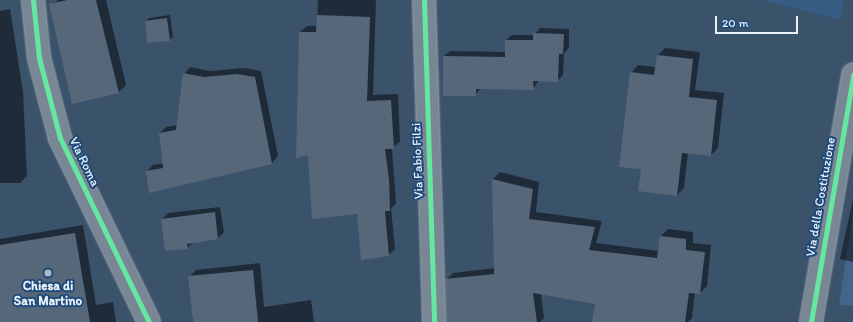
<!DOCTYPE html>
<style>
body{margin:0}
#map{position:relative;width:853px;height:322px;overflow:hidden;background:#3b526b;font-family:Itim,sans-serif}
div>[style]{position:absolute}
.built>*{inset:0;background:#365c84}
.green>*{inset:0;background:#42658c}
.shadow>*{inset:0;background:#0007}
.building>*{inset:0;background:#57677a}
.roads{filter:drop-shadow(0 0 1px #9da9b6) drop-shadow(0 0 1px #9da9b6)}
.minor>*{height:22px;margin:-11px;padding:0 11px;transform-origin:11px;border-radius:11px;background:#798694}
.cycleway>*{height:5px;margin:-2.5px;padding:0 2.5px;transform-origin:2.5px;border-radius:2.5px;background:#66e7a1}
.dots>*{width:11px;height:11px;translate:-50% -50%;box-sizing:border-box;border:2px solid #1f4a7a;border-radius:50%}
span{translate:-50% -50%;white-space:nowrap;text-align:center;line-height:1.15;-webkit-text-stroke:4px #1f4a7a;paint-order:stroke}
.street-label{font-size:13px;color:#e8f1f8}
.poi-label{font-size:13px;color:#e8f1f8;font-weight:700}
.scale{position:absolute;left:715px;top:16px;width:83px;height:18px;box-sizing:border-box;border:2px solid #e8f1f8;border-top:0;padding-left:5px;font-size:12px;line-height:14px;white-space:nowrap;color:#e8f1f8;-webkit-text-stroke:3px #1f4a7a;paint-order:stroke}
</style>
<div id="map">
<div class="built">
<i style="clip-path:polygon(761px 0,844px 0,841px 20px)"></i>
</div>
<div class="green">
<i style="clip-path:polygon(853px 210px,853px 306px,839px 305px)"></i>
</div>
<div class="shadow">
<i style="clip-path:polygon(58px 0,106px 0,126px 85px,119px 92px,50px 7px)"></i>
<i style="clip-path:polygon(318px 0,376px 0,373px 95px,398px 94px,400px 142px,392px 148px,396px 204px,391px 208px,395px 249px,388px 255px,309px 154px,297px 157px,300px 32px,307px 26px,317px 26px)"></i>
<i style="clip-path:polygon(10px 9px,23px 92px,27px 176px,20px 183px,0 183px,0 11px)"></i>
<i style="clip-path:polygon(170px 15px,173px 37px,169px 40px,146px 21px,149px 18px)"></i>
<i style="clip-path:polygon(540px 28px,569px 29px,569px 48px,564px 53px,563px 75px,557px 81px,539px 80px,533px 89px,481px 88px,475px 95px,444px 56px,450px 51px,506px 52px,506px 40px,512px 35px,534px 35px)"></i>
<i style="clip-path:polygon(665px 48px,700px 52px,695px 90px,724px 93px,718px 148px,711px 155px,688px 152px,684px 188px,677px 195px,642px 168px,631px 73px,638px 65px,656px 67px,658px 55px)"></i>
<i style="clip-path:polygon(190px 67px,210px 71px,244px 68px,261px 71px,278px 156px,272px 163px,150px 191px,147px 171px,153px 165px,164px 163px,160px 133px,166px 127px,178px 125px,184px 74px)"></i>
<i style="clip-path:polygon(500px 172px,539px 182px,536px 212px,602px 221px,596px 243px,659px 251px,661px 236px,668px 229px,693px 232px,693px 243px,711px 245px,707px 286px,700px 293px,695px 292px,692px 318px,688px 322px,593px 322px,596px 303px,541px 293px,544px 318px,540px 322px,447px 322px,446px 280px,453px 273px,495px 268px,493px 179px)"></i>
<i style="clip-path:polygon(853px 199px,853px 262px,840px 259px)"></i>
<i style="clip-path:polygon(220px 207px,224px 232px,218px 238px,194px 242px,187px 248px,162px 219px,168px 213px)"></i>
<i style="clip-path:polygon(83px 225px,96px 305px,113px 302px,116px 322px,0 322px,0 239px)"></i>
<i style="clip-path:polygon(260px 263px,264px 307px,311px 300px,314px 322px,193px 322px,189px 277px,196px 270px)"></i>
</div>
<div class="building">
<i style="clip-path:polygon(67px 0,96px 0,119px 93px,72px 104px,49px 4px)"></i>
<i style="clip-path:polygon(317px 15px,370px 17px,367px 101px,391px 100px,394px 149px,385px 149px,389px 179px,390px 211px,385px 211px,389px 256px,361px 260px,357px 214px,312px 219px,308px 155px,296px 158px,299px 32px,316px 32px)"></i>
<i style="clip-path:polygon(167px 18px,170px 41px,147px 43px,145px 21px)"></i>
<i style="clip-path:polygon(533px 33px,564px 34px,563px 54px,559px 54px,558px 82px,533px 81px,534px 90px,476px 89px,476px 96px,443px 96px,443px 56px,505px 57px,505px 40px,533px 40px)"></i>
<i style="clip-path:polygon(657px 55px,693px 59px,689px 97px,717px 100px,711px 156px,682px 153px,677px 196px,638px 191px,641px 169px,619px 167px,630px 72px,654px 75px)"></i>
<i style="clip-path:polygon(183px 73px,204px 77px,237px 74px,255px 77px,272px 164px,149px 193px,146px 171px,163px 168px,159px 133px,176px 130px)"></i>
<i style="clip-path:polygon(492px 179px,533px 189px,529px 219px,595px 227px,589px 250px,657px 258px,660px 236px,686px 239px,686px 250px,705px 252px,700px 294px,689px 293px,685px 322px,592px 322px,595px 304px,533px 293px,537px 322px,446px 322px,445px 279px,494px 274px)"></i>
<i style="clip-path:polygon(215px 212px,218px 239px,187px 244px,188px 249px,165px 251px,161px 219px)"></i>
<i style="clip-path:polygon(75px 233px,90px 322px,0 322px,0 245px)"></i>
<i style="clip-path:polygon(253px 270px,258px 322px,193px 322px,188px 276px)"></i>
</div>
<div class="roads">
<div class="minor">
<i style="left:33px;top:0;width:58px;rotate:84.1deg"></i>
<i style="left:39px;top:58px;width:83px;rotate:75.3deg"></i>
<i style="left:60px;top:138px;width:204px;rotate:64.2deg"></i>
<i style="left:424px;top:0;width:322px;rotate:88.2deg"></i>
<i style="left:811px;top:322px;width:251px;rotate:-80.3deg"></i>
</div>
</div>
<div class="cycleway">
<i style="left:33px;top:0;width:58px;rotate:84.1deg"></i>
<i style="left:39px;top:58px;width:83px;rotate:75.3deg"></i>
<i style="left:60px;top:138px;width:204px;rotate:64.2deg"></i>
<i style="left:424px;top:0;width:322px;rotate:88.2deg"></i>
<i style="left:811px;top:322px;width:251px;rotate:-80.3deg"></i>
</div>
<div class="dots">
<i style="left:48px;top:273px;background:#abb9c7"></i>
</div>
<div class="street-label">
<span style="left:418px;top:161px;rotate:-92deg">Via Fabio Filzi</span>
<span style="left:84px;top:162px;rotate:64deg">Via Roma</span>
<span style="left:821px;top:197px;rotate:-80deg">Via della Costituzione</span>
</div>
<div class="poi-label">
<span style="left:48px;top:294px">Chiesa di<br>San Martino</span>
</div>
<div class="scale">20 m</div>
</div>
